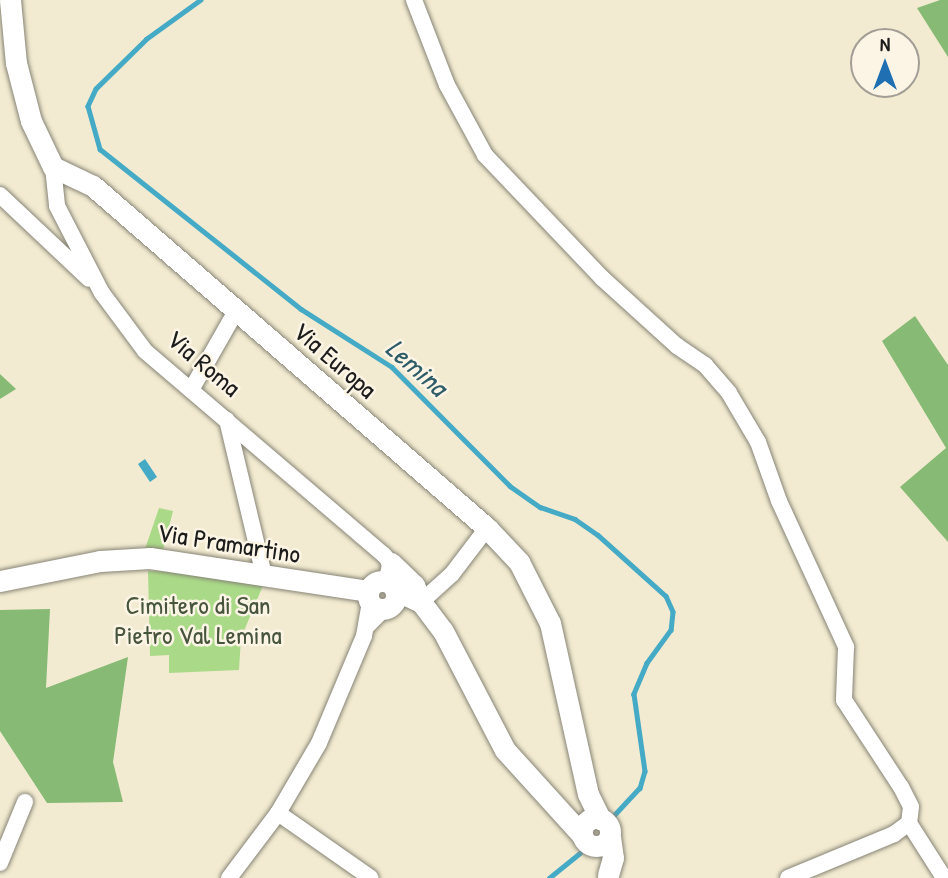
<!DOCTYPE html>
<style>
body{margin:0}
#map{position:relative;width:948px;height:878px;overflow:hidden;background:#f2ebd1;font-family:"Patrick Hand",sans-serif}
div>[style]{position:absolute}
.green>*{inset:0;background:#aada88}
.forest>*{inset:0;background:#87ba74}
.water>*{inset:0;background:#45aac5}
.stream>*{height:4.5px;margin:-2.25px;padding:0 2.25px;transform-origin:2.25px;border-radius:2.25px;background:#45aac5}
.roads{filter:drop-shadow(0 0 2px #878476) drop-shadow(0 0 2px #878476)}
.street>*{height:16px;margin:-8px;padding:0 8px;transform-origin:8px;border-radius:8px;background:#fff}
.secondary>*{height:21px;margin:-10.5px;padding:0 10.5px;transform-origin:10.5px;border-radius:10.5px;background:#fff}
.secondary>.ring{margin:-10.5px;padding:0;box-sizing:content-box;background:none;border:21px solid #fff;border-radius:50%}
span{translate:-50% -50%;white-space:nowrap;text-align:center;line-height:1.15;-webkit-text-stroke:5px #fcf5e5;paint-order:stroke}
.street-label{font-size:26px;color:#1c1c1c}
.park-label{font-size:26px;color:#47553c}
.water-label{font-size:28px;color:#2e5c68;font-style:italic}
.north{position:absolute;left:850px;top:28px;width:70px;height:70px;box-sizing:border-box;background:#fcf5e5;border:2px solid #a29e95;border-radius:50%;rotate:0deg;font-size:19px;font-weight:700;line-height:28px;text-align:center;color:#1c1c1c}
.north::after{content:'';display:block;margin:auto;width:24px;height:32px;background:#1f6fb2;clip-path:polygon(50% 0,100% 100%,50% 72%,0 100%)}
</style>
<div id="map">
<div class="green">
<i style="clip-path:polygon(159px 508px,173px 511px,163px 550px,145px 549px)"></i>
<i style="clip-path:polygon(148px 571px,225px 572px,264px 583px,241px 638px,239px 670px,169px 673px,169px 655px,150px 656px)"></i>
</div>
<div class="forest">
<i style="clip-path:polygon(940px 0,948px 0,948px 57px,917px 8px)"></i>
<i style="clip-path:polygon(915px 316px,948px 365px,948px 542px,900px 487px,946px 448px,882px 341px)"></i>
<i style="clip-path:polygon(0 374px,16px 389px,0 399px)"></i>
<i style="clip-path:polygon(50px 609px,46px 688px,128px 657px,113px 762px,123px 802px,47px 803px,0 731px,0 610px)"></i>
</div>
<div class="water">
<i style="clip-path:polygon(145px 459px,157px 477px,150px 482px,138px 464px)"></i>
</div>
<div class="stream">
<i style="left:201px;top:0;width:67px;rotate:144.2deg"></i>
<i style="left:147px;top:39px;width:71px;rotate:135.6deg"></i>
<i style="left:96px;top:89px;width:19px;rotate:115deg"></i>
<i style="left:88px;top:106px;width:45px;rotate:74.4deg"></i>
<i style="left:100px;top:149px;width:257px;rotate:38.5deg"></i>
<i style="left:301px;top:309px;width:108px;rotate:32.5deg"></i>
<i style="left:392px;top:367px;width:168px;rotate:45.2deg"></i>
<i style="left:510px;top:486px;width:37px;rotate:35deg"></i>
<i style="left:540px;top:507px;width:37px;rotate:19deg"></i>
<i style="left:575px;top:519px;width:28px;rotate:35deg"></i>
<i style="left:598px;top:535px;width:91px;rotate:41.9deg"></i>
<i style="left:666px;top:596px;width:17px;rotate:66deg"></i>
<i style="left:673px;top:612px;width:18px;rotate:96deg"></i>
<i style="left:671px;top:630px;width:41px;rotate:126deg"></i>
<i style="left:647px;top:663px;width:34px;rotate:113deg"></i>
<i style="left:634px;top:694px;width:78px;rotate:81.9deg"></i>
<i style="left:645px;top:771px;width:18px;rotate:106deg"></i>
<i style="left:640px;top:788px;width:38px;rotate:133deg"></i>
<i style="left:549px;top:878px;width:40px;rotate:-39deg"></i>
</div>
<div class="roads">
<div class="street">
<i style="left:414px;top:0;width:91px;rotate:68.8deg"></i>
<i style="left:447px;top:85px;width:80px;rotate:61.5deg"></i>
<i style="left:485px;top:155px;width:170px;rotate:46.4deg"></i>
<i style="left:602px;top:278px;width:101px;rotate:42.2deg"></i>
<i style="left:677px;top:346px;width:34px;rotate:34deg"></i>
<i style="left:705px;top:365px;width:37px;rotate:49deg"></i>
<i style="left:729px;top:393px;width:57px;rotate:59.4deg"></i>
<i style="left:758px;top:442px;width:63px;rotate:70.4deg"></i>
<i style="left:779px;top:501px;width:161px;rotate:65.3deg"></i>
<i style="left:846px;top:647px;width:53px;rotate:92.2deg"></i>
<i style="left:844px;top:700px;width:104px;rotate:56.8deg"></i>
<i style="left:901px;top:787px;width:22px;rotate:63deg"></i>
<i style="left:911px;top:807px;width:16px;rotate:97deg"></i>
<i style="left:909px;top:823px;width:65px;rotate:57.5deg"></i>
<i style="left:53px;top:167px;width:39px;rotate:84deg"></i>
<i style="left:57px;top:206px;width:98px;rotate:62.7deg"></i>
<i style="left:102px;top:293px;width:72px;rotate:53.4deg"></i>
<i style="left:145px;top:351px;width:313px;rotate:40.5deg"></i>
<i style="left:383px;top:554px;width:12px;rotate:48deg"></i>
<i style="left:391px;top:563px;width:19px;rotate:106deg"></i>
<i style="left:0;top:195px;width:122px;rotate:43.3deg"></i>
<i style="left:191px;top:390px;width:91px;rotate:-60.3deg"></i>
<i style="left:227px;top:420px;width:159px;rotate:76.6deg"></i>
<i style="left:421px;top:602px;width:42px;rotate:-42.1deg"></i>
<i style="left:452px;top:574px;width:58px;rotate:-52.7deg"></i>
<i style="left:366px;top:627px;width:25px;rotate:-45deg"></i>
<i style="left:278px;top:813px;width:113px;rotate:35deg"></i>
<i style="left:0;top:863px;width:66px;rotate:-67.7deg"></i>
<i style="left:229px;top:878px;width:81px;rotate:-53deg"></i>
<i style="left:278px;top:813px;width:81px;rotate:-59.6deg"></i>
<i style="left:319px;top:743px;width:116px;rotate:-67.2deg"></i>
<i style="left:364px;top:636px;width:35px;rotate:-80deg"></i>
<i style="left:788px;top:878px;width:115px;rotate:-22.5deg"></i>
<i style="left:894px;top:834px;width:19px;rotate:-36deg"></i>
</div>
<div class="secondary">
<i style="left:10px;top:0;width:63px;rotate:84.6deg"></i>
<i style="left:16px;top:63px;width:60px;rotate:75.5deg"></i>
<i style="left:31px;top:121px;width:51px;rotate:64.4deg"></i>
<i style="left:53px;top:167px;width:44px;rotate:25.4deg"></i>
<i style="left:93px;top:186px;width:522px;rotate:40.96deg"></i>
<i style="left:487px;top:528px;width:47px;rotate:46.7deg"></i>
<i style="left:519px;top:562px;width:68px;rotate:63.1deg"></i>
<i style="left:550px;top:623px;width:175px;rotate:77.5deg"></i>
<i style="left:588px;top:794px;width:28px;rotate:64deg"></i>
<i style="left:391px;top:563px;width:32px;rotate:44deg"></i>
<i style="left:414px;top:585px;width:16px;rotate:68deg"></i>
<i class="ring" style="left:368px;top:581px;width:7px;height:7px"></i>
<i style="left:0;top:581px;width:102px;rotate:-11.3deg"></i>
<i style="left:100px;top:561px;width:50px;rotate:-3.4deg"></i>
<i style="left:150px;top:558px;width:220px;rotate:8.6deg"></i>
<i style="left:395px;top:590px;width:29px;rotate:25deg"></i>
<i style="left:421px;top:602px;width:36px;rotate:53deg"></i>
<i style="left:443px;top:631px;width:134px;rotate:62.5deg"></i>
<i style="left:505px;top:750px;width:115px;rotate:47.8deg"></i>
<i class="ring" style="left:582px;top:818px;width:7px;height:7px"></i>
<i style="left:608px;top:875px;width:18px;rotate:-74deg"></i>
<i style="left:613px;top:858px;width:21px;rotate:-98deg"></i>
</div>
</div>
<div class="street-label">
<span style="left:335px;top:360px;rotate:41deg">Via Europa</span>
<span style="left:204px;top:363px;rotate:40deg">Via Roma</span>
<span style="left:229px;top:543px;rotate:9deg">Via Pramartino</span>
</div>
<div class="park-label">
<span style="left:198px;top:620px">Cimitero di San<br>Pietro Val Lemina</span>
</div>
<div class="water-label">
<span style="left:417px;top:367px;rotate:41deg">Lemina</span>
</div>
<div class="north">N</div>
</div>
